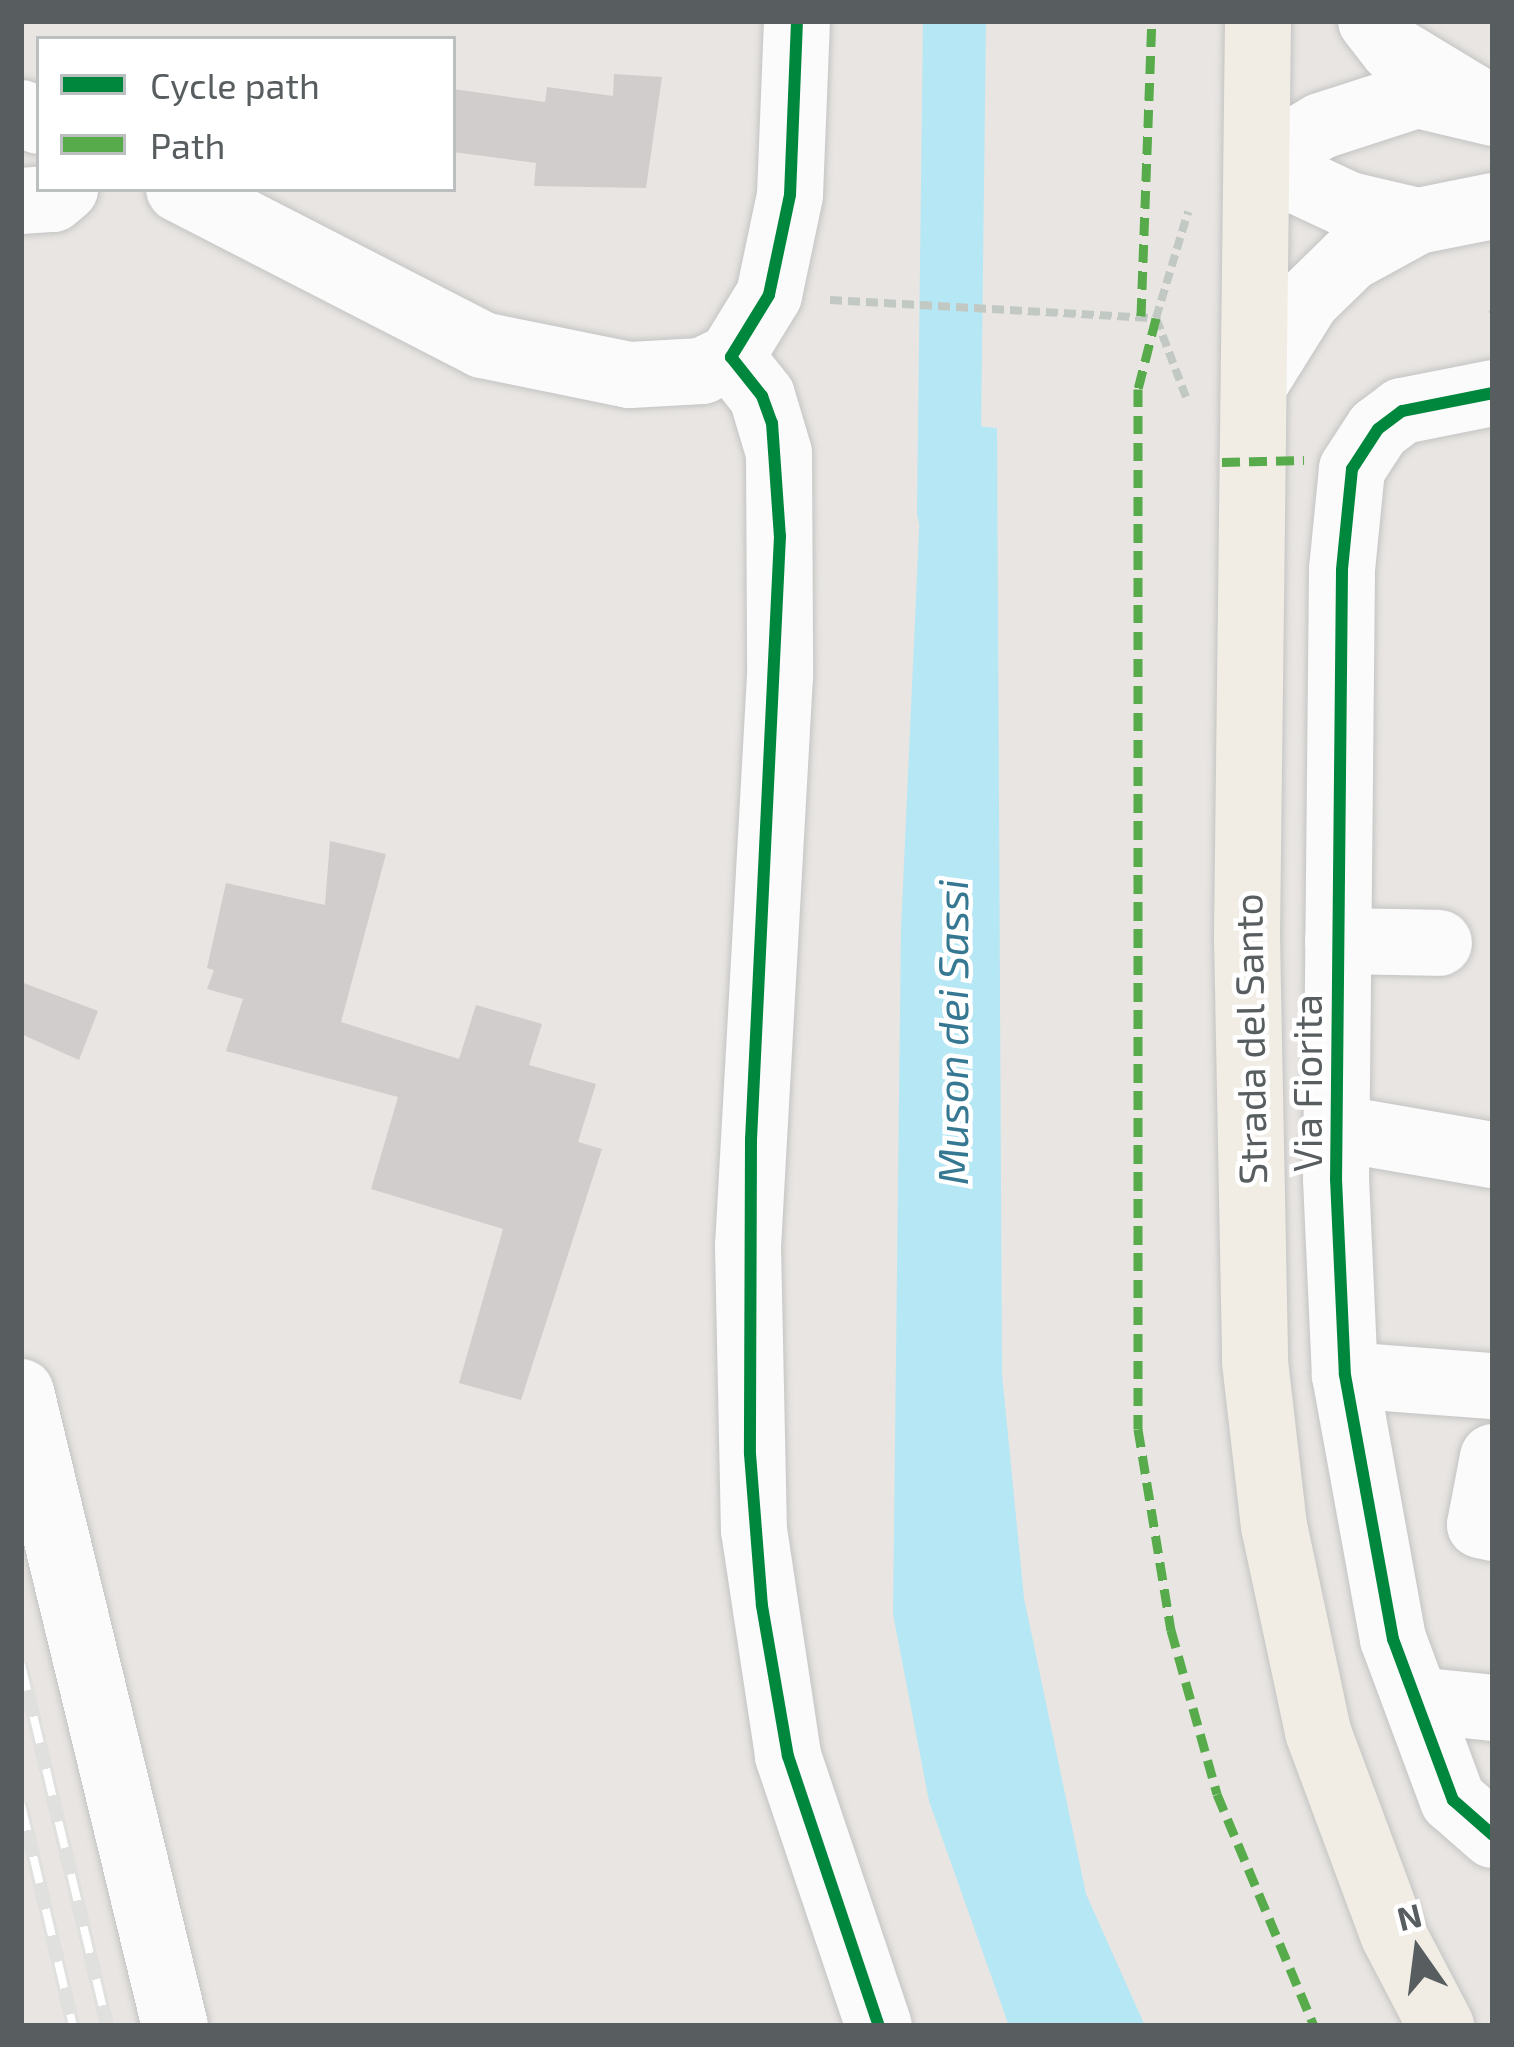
<!DOCTYPE html>
<style>
body{margin:0}
#map{position:relative;width:1514px;height:2047px;overflow:hidden;background:#e8e5e2;font-family:"Exo 2",sans-serif}
div>[style]{position:absolute}
.water>*{inset:0;background:#b5e7f4}
.canal>*{height:63px;margin:-31.5px;padding:0 31.5px;transform-origin:31.5px;border-radius:31.5px;background:#b5e7f4}
.building>*{inset:0;background:#d0cdcc}
.path>*{height:8px;margin-top:-4px;transform-origin:0;background:repeating-linear-gradient(90deg,#c2c8c3 0 12px,transparent 0 18px)}
.roads{filter:drop-shadow(0 0 3px #c3c4c3) drop-shadow(0 0 3px #c3c4c3)}
.minor>*{height:66px;margin:-33px;padding:0 33px;transform-origin:33px;border-radius:33px;background:#fcfbfb}
.major>*{height:66px;margin:-33px;padding:0 33px;transform-origin:33px;border-radius:33px;background:#f1ede5}
.rail>*{height:14px;margin-top:-7px;transform-origin:0;background:repeating-linear-gradient(90deg,#fff 0 27px,#e0e0df 0 54px);box-sizing:border-box;border-block:3px solid #e0e0df}
.quiet>*{height:9px;margin-top:-4.5px;transform-origin:0;background:repeating-linear-gradient(90deg,#58ab4b 0 18px,transparent 0 27px)}
.cycleway>*{height:12px;margin:-6px;padding:0 6px;transform-origin:6px;border-radius:6px;background:#00873e}
span{translate:-50% -50%;white-space:nowrap;text-align:center;line-height:1.15;-webkit-text-stroke:9px #fff;paint-order:stroke}
.street-label{font-size:39px;color:#585e60}
.water-label{font-size:42px;color:#367892;font-style:italic}
.frame{position:absolute;inset:0;border:24px solid #585e60;pointer-events:none}
.legend{position:absolute;left:36px;top:36px;width:420px;height:156px;box-sizing:border-box;background:#fff;border:3px solid #bcbfbf;margin:0;padding:15px 21px;list-style:none;font-size:36px;color:#585e60}
.legend li{display:flex;align-items:center;gap:24px;height:60px}
.legend b{width:60px;border:3px solid #bcbfbf}
.north{position:absolute;left:1358px;top:1891px;width:120px;height:120px;-webkit-text-stroke:9px #fff;paint-order:stroke;rotate:346deg;font-size:33px;font-weight:700;line-height:48px;text-align:center;color:#585e60}
.north::after{content:'';display:block;margin:auto;width:42px;height:54px;background:#585e60;clip-path:polygon(50% 0,100% 100%,50% 72%,0 100%)}
</style>
<div id="map">
<div class="water">
<i style="clip-path:polygon(924px 421px,997px 428px,1002px 1374px,1024px 1598px,1086px 1894px,1145px 2026px,1009px 2026px,929px 1801px,893px 1614px,901px 930px)"></i>
</div>
<div class="canal">
<i style="left:948px;top:511px;width:490px;rotate:-89.3deg"></i>
</div>
<div class="building">
<i style="clip-path:polygon(614px 74px,662px 77px,646px 188px,534px 186px,536px 163px,453px 152px,453px 89px,545px 102px,547px 87px,613px 96px)"></i>
<i style="clip-path:polygon(330px 841px,386px 854px,341px 1022px,459px 1059px,476px 1005px,542px 1024px,529px 1065px,596px 1084px,578px 1142px,602px 1149px,521px 1400px,459px 1383px,503px 1229px,371px 1189px,398px 1097px,226px 1051px,243px 999px,207px 989px,214px 970px,207px 968px,226px 883px,325px 905px)"></i>
<i style="clip-path:polygon(21px 982px,98px 1011px,79px 1060px,21px 1034px)"></i>
</div>
<div class="path">
<i style="left:830px;top:300px;width:326px;rotate:3.2deg"></i>
<i style="left:1492px;top:314px;width:2px;rotate:-63deg"></i>
<i style="left:1186px;top:397px;width:85px;rotate:-110.8deg"></i>
<i style="left:1156px;top:318px;width:111px;rotate:-73.2deg"></i>
</div>
<div class="roads">
<div class="minor">
<i style="left:1371px;top:21px;width:36px;rotate:52deg"></i>
<i style="left:1393px;top:49px;width:95px;rotate:31.2deg"></i>
<i style="left:21px;top:113px;width:20px;rotate:24deg"></i>
<i style="left:1259px;top:163px;width:72px;rotate:-30.8deg"></i>
<i style="left:1321px;top:126px;width:101px;rotate:-17.9deg"></i>
<i style="left:1417px;top:95px;width:78px;rotate:13.3deg"></i>
<i style="left:1259px;top:163px;width:99px;rotate:25deg"></i>
<i style="left:1349px;top:205px;width:71px;rotate:13.1deg"></i>
<i style="left:179px;top:189px;width:341px;rotate:27.2deg"></i>
<i style="left:482px;top:345px;width:151px;rotate:11.5deg"></i>
<i style="left:630px;top:375px;width:72px;rotate:-3.2deg"></i>
<i style="left:702px;top:371px;width:32px;rotate:-26deg"></i>
<i style="left:731px;top:357px;width:73px;rotate:-58.5deg"></i>
<i style="left:769px;top:295px;width:102px;rotate:-78.1deg"></i>
<i style="left:790px;top:195px;width:174px;rotate:-87.7deg"></i>
<i style="left:21px;top:201px;width:32px;rotate:-4deg"></i>
<i style="left:53px;top:199px;width:16px;rotate:-40deg"></i>
<i style="left:731px;top:357px;width:50px;rotate:51.5deg"></i>
<i style="left:762px;top:396px;width:59px;rotate:73.4deg"></i>
<i style="left:779px;top:453px;width:223px;rotate:89.7deg"></i>
<i style="left:780px;top:676px;width:571px;rotate:93.21deg"></i>
<i style="left:748px;top:1246px;width:284px;rotate:88.8deg"></i>
<i style="left:754px;top:1530px;width:229px;rotate:81.4deg"></i>
<i style="left:788px;top:1756px;width:285px;rotate:71.4deg"></i>
<i style="left:1257px;top:380px;width:94px;rotate:-58deg"></i>
<i style="left:1307px;top:300px;width:60px;rotate:-44.3deg"></i>
<i style="left:1350px;top:258px;width:77px;rotate:-28.6deg"></i>
<i style="left:1418px;top:221px;width:76px;rotate:-11.3deg"></i>
<i style="left:1493px;top:393px;width:93px;rotate:168.8deg"></i>
<i style="left:1402px;top:411px;width:30px;rotate:143deg"></i>
<i style="left:1378px;top:429px;width:48px;rotate:123deg"></i>
<i style="left:1352px;top:469px;width:101px;rotate:95.7deg"></i>
<i style="left:1342px;top:570px;width:609px;rotate:90.56deg"></i>
<i style="left:1336px;top:1179px;width:196px;rotate:87.4deg"></i>
<i style="left:1345px;top:1375px;width:268px;rotate:79.7deg"></i>
<i style="left:1393px;top:1639px;width:172px;rotate:69.6deg"></i>
<i style="left:1453px;top:1800px;width:53px;rotate:41.2deg"></i>
<i style="left:1338px;top:941px;width:101px;rotate:1.1deg"></i>
<i style="left:1336px;top:1128px;width:159px;rotate:9.8deg"></i>
<i style="left:1345px;top:1375px;width:148px;rotate:4.3deg"></i>
<i style="left:21px;top:1392px;width:652px;rotate:76.35deg"></i>
<i style="left:1493px;top:1457px;width:69px;rotate:100.8deg"></i>
<i style="left:1480px;top:1525px;width:13px;rotate:13deg"></i>
<i style="left:1416px;top:1700px;width:77px;rotate:5.9deg"></i>
</div>
<div class="major">
<i style="left:1258px;top:21px;width:915px;rotate:90.69deg"></i>
<i style="left:1247px;top:936px;width:426px;rotate:88.9deg"></i>
<i style="left:1255px;top:1362px;width:165px;rotate:83.4deg"></i>
<i style="left:1274px;top:1526px;width:211px;rotate:77.9deg"></i>
<i style="left:1318px;top:1732px;width:215px;rotate:69.6deg"></i>
<i style="left:1393px;top:1934px;width:104px;rotate:62.4deg"></i>
</div>
</div>
<div class="rail">
<i style="left:21px;top:1664px;width:372px;rotate:76.6deg"></i>
<i style="left:21px;top:1804px;width:228px;rotate:76.8deg"></i>
</div>
<div class="quiet">
<i style="left:1141px;top:316px;width:295px;rotate:-87.9deg"></i>
<i style="left:1156px;top:318px;width:73px;rotate:104.2deg"></i>
<i style="left:1138px;top:389px;width:1040px;rotate:90deg"></i>
<i style="left:1138px;top:1429px;width:204px;rotate:80.7deg"></i>
<i style="left:1171px;top:1630px;width:170px;rotate:74.3deg"></i>
<i style="left:1217px;top:1794px;width:251px;rotate:67.3deg"></i>
<i style="left:1222px;top:462px;width:82px;rotate:-1.4deg"></i>
</div>
<div class="cycleway">
<i style="left:797px;top:21px;width:174px;rotate:92.3deg"></i>
<i style="left:790px;top:195px;width:102px;rotate:101.9deg"></i>
<i style="left:769px;top:295px;width:73px;rotate:121.5deg"></i>
<i style="left:731px;top:357px;width:50px;rotate:51.5deg"></i>
<i style="left:762px;top:396px;width:29px;rotate:70deg"></i>
<i style="left:772px;top:423px;width:113px;rotate:86deg"></i>
<i style="left:780px;top:536px;width:604px;rotate:92.75deg"></i>
<i style="left:751px;top:1139px;width:315px;rotate:90.2deg"></i>
<i style="left:750px;top:1454px;width:152px;rotate:85.5deg"></i>
<i style="left:762px;top:1606px;width:152px;rotate:80.2deg"></i>
<i style="left:788px;top:1756px;width:285px;rotate:71.4deg"></i>
<i style="left:1493px;top:393px;width:93px;rotate:168.8deg"></i>
<i style="left:1402px;top:411px;width:30px;rotate:143deg"></i>
<i style="left:1378px;top:429px;width:48px;rotate:123deg"></i>
<i style="left:1352px;top:469px;width:101px;rotate:95.7deg"></i>
<i style="left:1342px;top:570px;width:609px;rotate:90.56deg"></i>
<i style="left:1336px;top:1179px;width:196px;rotate:87.4deg"></i>
<i style="left:1345px;top:1375px;width:268px;rotate:79.7deg"></i>
<i style="left:1393px;top:1639px;width:172px;rotate:69.6deg"></i>
<i style="left:1453px;top:1800px;width:53px;rotate:41.2deg"></i>
</div>
<div class="street-label">
<span style="left:1250px;top:1039px;rotate:-91deg">Strada del Santo</span>
<span style="left:1307px;top:1083px;rotate:-90deg">Via Fiorita</span>
</div>
<div class="water-label">
<span style="left:951px;top:1032px;rotate:-90deg">Muson dei Sassi</span>
</div>
<div class="frame"></div>
<ul class="legend">
<li><b style="height:15px;background:#00873e"></b>Cycle path</li>
<li><b style="height:15px;background:#58ab4b"></b>Path</li>
</ul>
<div class="north">N</div>
</div>
